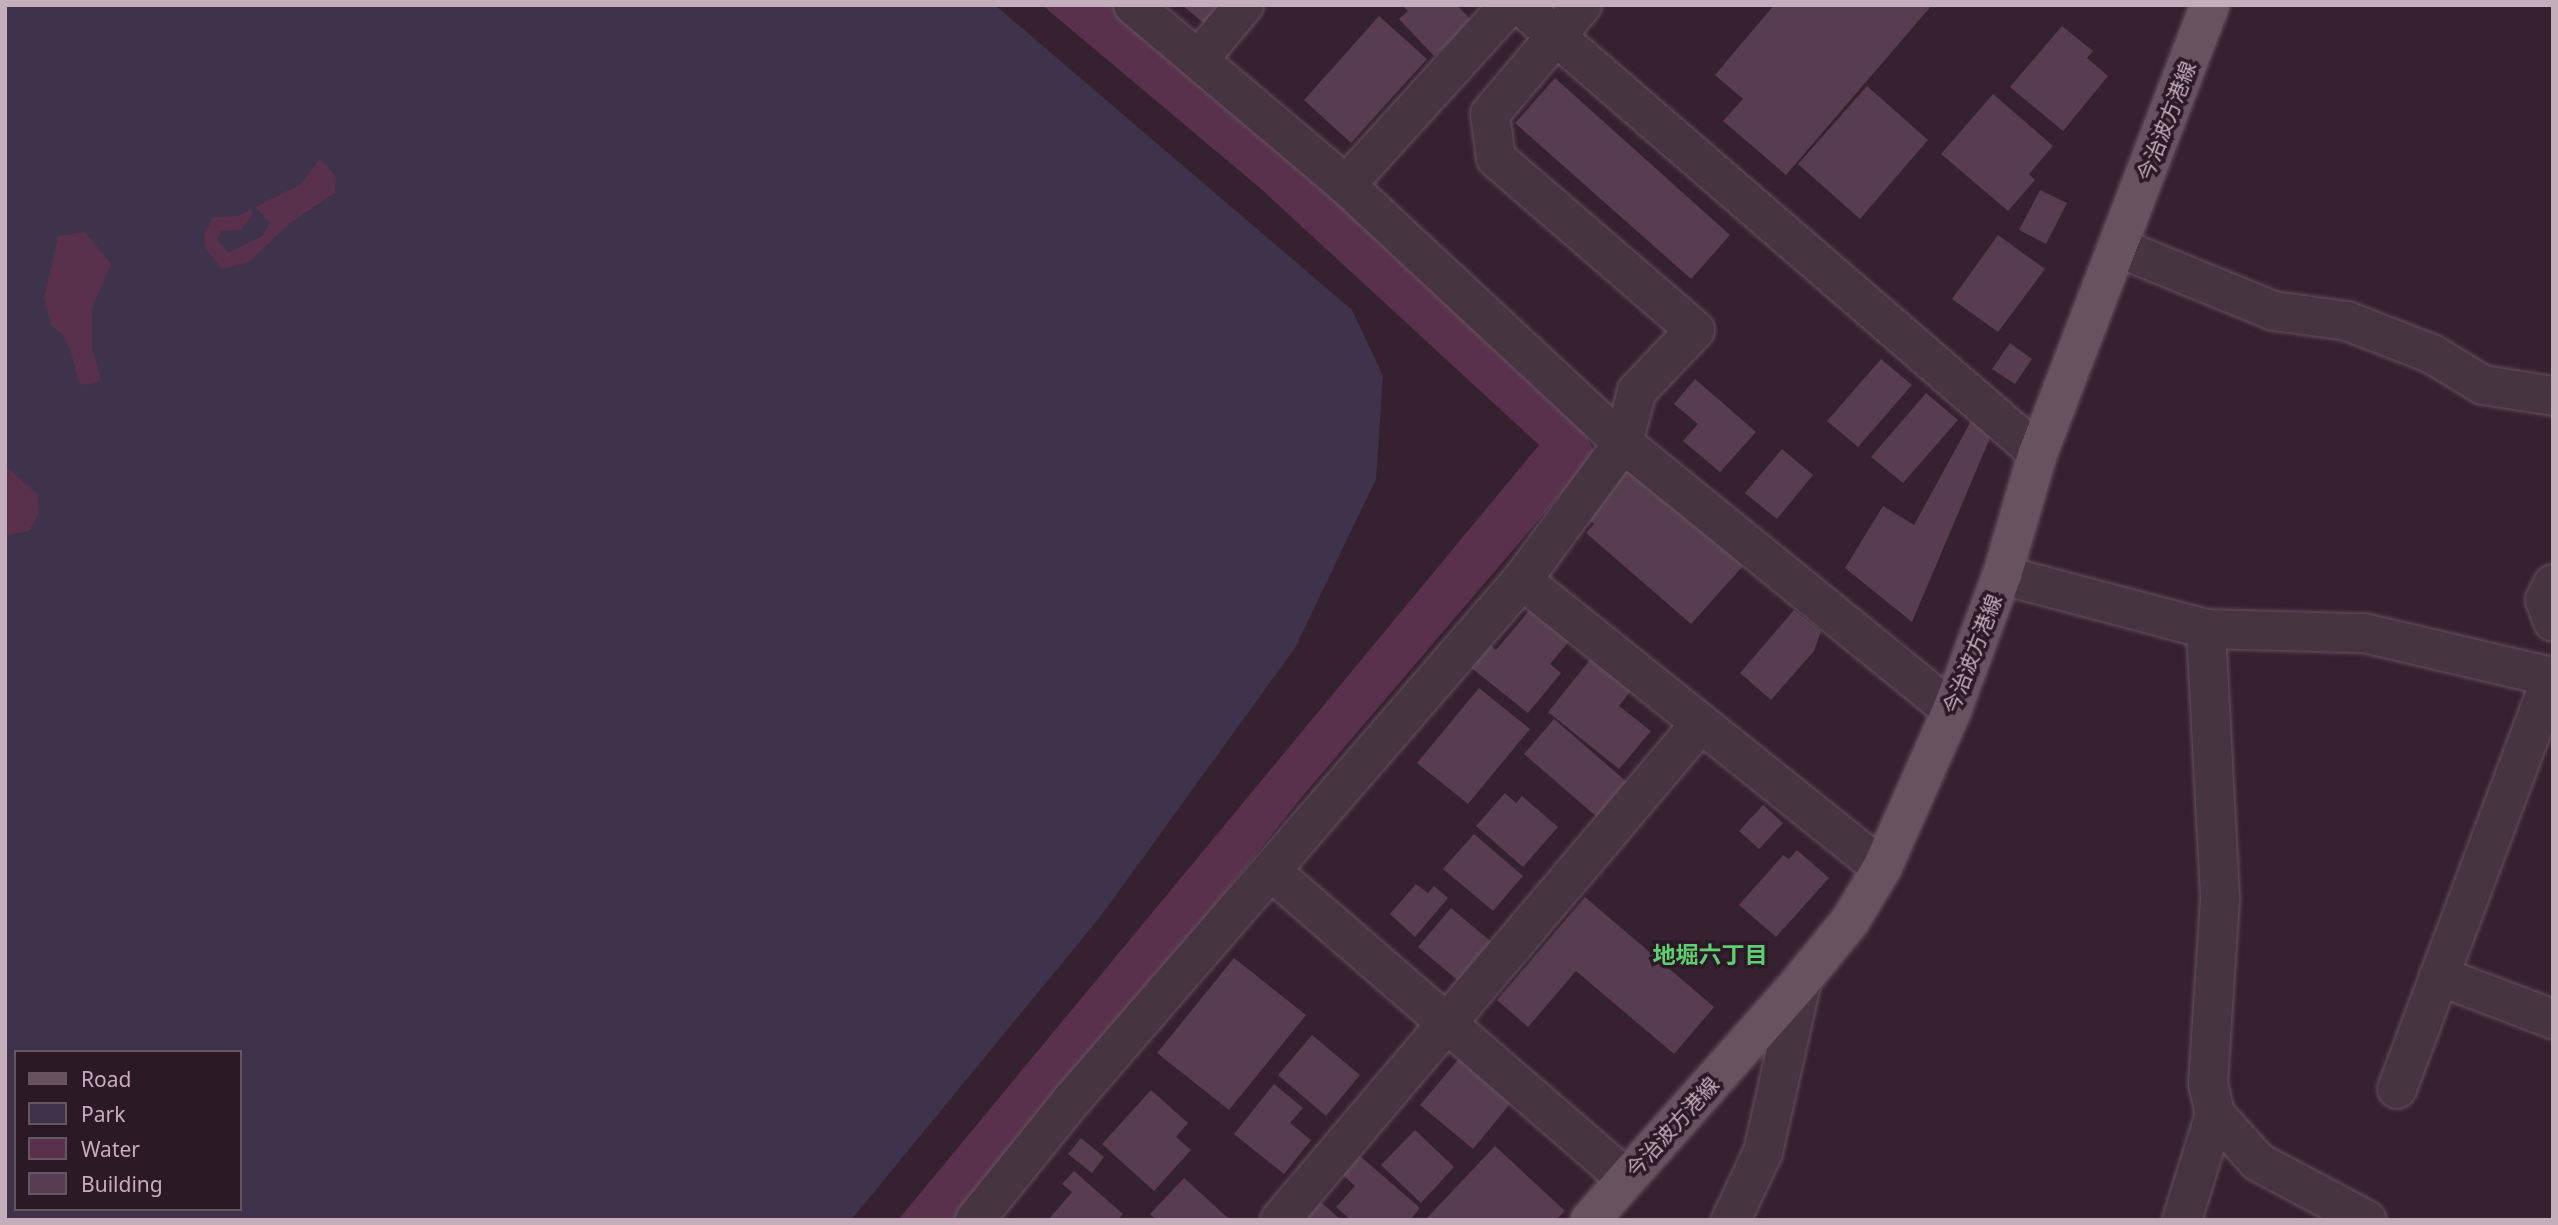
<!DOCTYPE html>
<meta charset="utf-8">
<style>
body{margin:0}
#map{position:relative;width:2558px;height:1225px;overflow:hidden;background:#362130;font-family:"Noto Sans","Noto Sans JP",sans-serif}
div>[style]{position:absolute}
.green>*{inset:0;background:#3f324b}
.water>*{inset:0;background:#59314c}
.building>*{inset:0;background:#573d4f}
.roads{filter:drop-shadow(0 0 2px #65515f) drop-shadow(0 0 2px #65515f)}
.street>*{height:38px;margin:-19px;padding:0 19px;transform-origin:19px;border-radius:19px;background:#473441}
.primary>*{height:38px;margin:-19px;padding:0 19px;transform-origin:19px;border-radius:19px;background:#675260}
span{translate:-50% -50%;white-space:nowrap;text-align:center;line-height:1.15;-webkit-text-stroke:7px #2b1926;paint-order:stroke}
.street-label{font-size:21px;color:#c4aebc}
.neighbourhood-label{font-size:23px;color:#5ecf70;font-weight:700}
.frame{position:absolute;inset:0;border:7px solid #c4aebc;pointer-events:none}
.legend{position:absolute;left:14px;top:1050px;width:228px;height:161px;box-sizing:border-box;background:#2b1926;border:2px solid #685562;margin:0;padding:9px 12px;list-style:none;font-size:21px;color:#c4aebc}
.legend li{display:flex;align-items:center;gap:14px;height:35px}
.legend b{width:35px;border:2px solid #685562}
</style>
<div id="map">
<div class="green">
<i style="clip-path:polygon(evenodd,5px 5px,995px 5px,1352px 310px,1383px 376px,1376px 479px,1295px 648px,1100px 917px,851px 1220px,5px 1220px,5px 5px,16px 1052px,240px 1052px,240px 1209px,16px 1209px,16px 1052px)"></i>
</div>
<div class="water">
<i style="clip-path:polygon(1042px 5px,1112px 5px,1202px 78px,1580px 422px,1595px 454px,1306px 792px,961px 1220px,898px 1220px,1539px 445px,1260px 188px)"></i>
<i style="clip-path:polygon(320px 158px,336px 177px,335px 192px,288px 225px,249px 262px,222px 269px,206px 249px,204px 235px,213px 217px,238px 216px,251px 209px,253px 214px,241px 230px,221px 231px,217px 239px,228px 253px,262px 236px,270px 223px,255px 207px,301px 184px)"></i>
<i style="clip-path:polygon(85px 232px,111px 264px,92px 308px,92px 348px,101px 380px,88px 385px,79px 383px,70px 349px,63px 335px,51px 325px,44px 298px,58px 236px)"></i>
<i style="clip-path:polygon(5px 465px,38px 495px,39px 513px,29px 531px,5px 536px)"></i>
</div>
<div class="building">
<i style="clip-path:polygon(1182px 5px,1224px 5px,1207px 26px)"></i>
<i style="clip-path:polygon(1402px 5px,1457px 5px,1472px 21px,1434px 56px,1399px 19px,1408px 11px)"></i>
<i style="clip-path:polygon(1774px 5px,1932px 5px,1786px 175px,1723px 121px,1743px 99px,1715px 75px)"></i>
<i style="clip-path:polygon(1379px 16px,1427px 59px,1351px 143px,1304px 100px)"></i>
<i style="clip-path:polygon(2062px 26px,2093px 51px,2087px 58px,2108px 76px,2063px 131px,2010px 87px)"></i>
<i style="clip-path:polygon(1555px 78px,1730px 235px,1691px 279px,1515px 123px)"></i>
<i style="clip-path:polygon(1867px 86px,1928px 140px,1860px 219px,1798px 164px)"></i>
<i style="clip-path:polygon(1993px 94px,2053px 146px,2029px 174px,2035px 180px,2008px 211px,1941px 154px)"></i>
<i style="clip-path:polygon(2040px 190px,2067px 203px,2046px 244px,2019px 230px)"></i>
<i style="clip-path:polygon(1998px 235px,2045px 269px,1998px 332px,1952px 299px)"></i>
<i style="clip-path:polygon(2010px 343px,2032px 359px,2015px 384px,1992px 369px)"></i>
<i style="clip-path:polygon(1881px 359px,1912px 385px,1858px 447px,1827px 421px)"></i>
<i style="clip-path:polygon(1695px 379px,1756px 432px,1720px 472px,1683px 441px,1698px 424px,1674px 404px)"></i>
<i style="clip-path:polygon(1926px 393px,1958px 420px,1903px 483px,1871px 457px)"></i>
<i style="clip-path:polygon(1971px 421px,1990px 438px,1912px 622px,1845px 568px,1883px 506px,1914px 525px)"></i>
<i style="clip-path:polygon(1782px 449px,1813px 475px,1777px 519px,1745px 493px)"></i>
<i style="clip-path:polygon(1627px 463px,1743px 566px,1691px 624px,1586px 533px,1594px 524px,1582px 514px)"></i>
<i style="clip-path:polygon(1532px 607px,1571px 639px,1550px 664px,1561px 673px,1528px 713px,1469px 666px,1488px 643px,1496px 650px)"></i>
<i style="clip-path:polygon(1794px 610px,1821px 631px,1814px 651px,1771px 700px,1740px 673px)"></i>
<i style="clip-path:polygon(1594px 655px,1634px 687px,1619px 706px,1651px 731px,1619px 769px,1548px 712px)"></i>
<i style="clip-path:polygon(1479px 688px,1530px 729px,1468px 804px,1417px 763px)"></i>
<i style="clip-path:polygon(1554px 719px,1628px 783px,1598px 818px,1524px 754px)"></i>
<i style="clip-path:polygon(1505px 793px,1516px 803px,1522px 796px,1558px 827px,1523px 867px,1476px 826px)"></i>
<i style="clip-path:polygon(1763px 805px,1783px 823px,1759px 849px,1739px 831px)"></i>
<i style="clip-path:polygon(1474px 834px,1523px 876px,1493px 911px,1443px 869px)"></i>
<i style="clip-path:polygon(1797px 850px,1829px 878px,1776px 937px,1739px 905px,1783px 855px,1789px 859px)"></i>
<i style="clip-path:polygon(1416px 884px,1428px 893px,1434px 886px,1448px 898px,1415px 937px,1390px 914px)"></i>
<i style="clip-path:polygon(1585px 897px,1714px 1007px,1674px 1054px,1576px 971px,1528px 1027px,1497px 1000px)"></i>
<i style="clip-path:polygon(1451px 908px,1495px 945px,1462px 984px,1418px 947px)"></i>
<i style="clip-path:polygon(1234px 958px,1306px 1015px,1229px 1110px,1157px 1053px)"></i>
<i style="clip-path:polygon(1312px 1035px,1360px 1075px,1326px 1116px,1278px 1075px)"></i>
<i style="clip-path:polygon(1462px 1055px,1515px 1098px,1473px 1149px,1420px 1105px)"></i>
<i style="clip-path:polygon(1274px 1084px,1303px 1108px,1290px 1123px,1311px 1140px,1284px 1174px,1234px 1134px)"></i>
<i style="clip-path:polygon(1151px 1090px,1188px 1123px,1176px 1137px,1191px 1150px,1154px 1191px,1102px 1144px)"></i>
<i style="clip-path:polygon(1415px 1130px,1454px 1167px,1421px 1203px,1381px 1165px)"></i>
<i style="clip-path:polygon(1081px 1138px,1104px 1157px,1092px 1173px,1068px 1154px)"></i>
<i style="clip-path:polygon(1495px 1146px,1565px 1211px,1556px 1220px,1425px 1220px)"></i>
<i style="clip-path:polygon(1360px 1156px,1420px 1208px,1410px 1220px,1351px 1220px,1336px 1207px,1355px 1186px,1343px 1175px)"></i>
<i style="clip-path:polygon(1074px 1171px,1123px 1214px,1118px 1220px,1048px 1220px,1072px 1192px,1062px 1184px)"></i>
<i style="clip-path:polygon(1184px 1178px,1228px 1218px,1226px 1220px,1156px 1220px,1150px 1214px)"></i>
<i style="clip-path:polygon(1312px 1194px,1341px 1220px,1289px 1220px)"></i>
</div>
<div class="roads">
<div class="street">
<i style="left:1133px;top:5px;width:279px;rotate:40.2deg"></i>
<i style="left:1346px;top:185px;width:379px;rotate:43deg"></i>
<i style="left:1623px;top:443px;width:424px;rotate:39.1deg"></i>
<i style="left:1520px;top:5px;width:685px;rotate:40.86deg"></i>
<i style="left:1198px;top:60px;width:72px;rotate:-50.1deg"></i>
<i style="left:1346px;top:185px;width:243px;rotate:-47.8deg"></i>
<i style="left:2117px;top:247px;width:170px;rotate:22.2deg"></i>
<i style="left:2274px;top:311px;width:74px;rotate:7.8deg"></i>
<i style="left:2347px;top:321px;width:91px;rotate:21.2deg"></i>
<i style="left:2432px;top:354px;width:60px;rotate:31.3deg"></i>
<i style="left:2483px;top:385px;width:71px;rotate:8.9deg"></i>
<i style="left:2002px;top:575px;width:211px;rotate:14.8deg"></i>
<i style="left:2206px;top:629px;width:158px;rotate:1.5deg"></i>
<i style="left:2364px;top:633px;width:193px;rotate:13.2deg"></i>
<i style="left:1522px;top:580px;width:461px;rotate:38.7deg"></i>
<i style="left:2553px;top:584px;width:18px;rotate:117deg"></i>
<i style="left:2545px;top:600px;width:23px;rotate:70deg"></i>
<i style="left:1271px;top:871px;width:470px;rotate:40.9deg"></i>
<i style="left:2439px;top:976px;width:122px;rotate:20.7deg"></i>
<i style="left:2397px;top:1089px;width:442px;rotate:-69.4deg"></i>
<i style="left:2215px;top:1114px;width:64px;rotate:48.1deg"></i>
<i style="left:2258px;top:1162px;width:123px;rotate:28deg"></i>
<i style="left:975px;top:1220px;width:153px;rotate:-51.1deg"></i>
<i style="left:1071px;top:1101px;width:689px;rotate:-49.12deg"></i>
<i style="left:1522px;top:580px;width:170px;rotate:-53.6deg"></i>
<i style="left:1623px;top:443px;width:54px;rotate:-74.9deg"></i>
<i style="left:1637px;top:391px;width:84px;rotate:-46.4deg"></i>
<i style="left:1695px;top:330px;width:263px;rotate:-139.2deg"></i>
<i style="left:1496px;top:158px;width:44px;rotate:-97.8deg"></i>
<i style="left:1490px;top:114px;width:143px;rotate:-49.8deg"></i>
<i style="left:1280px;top:1220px;width:651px;rotate:-49.73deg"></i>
<i style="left:1731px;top:1220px;width:75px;rotate:-64.8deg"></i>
<i style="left:1763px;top:1152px;width:176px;rotate:-77.2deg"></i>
<i style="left:2182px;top:1220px;width:111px;rotate:-72.7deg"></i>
<i style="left:2215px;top:1114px;width:31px;rotate:-103deg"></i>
<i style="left:2208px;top:1084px;width:187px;rotate:-86.3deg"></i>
<i style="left:2220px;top:897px;width:268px;rotate:-93deg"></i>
</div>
<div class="primary">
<i style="left:1590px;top:1220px;width:320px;rotate:-48.5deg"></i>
<i style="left:1802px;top:980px;width:76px;rotate:-50.9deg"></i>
<i style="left:1850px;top:921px;width:62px;rotate:-58.9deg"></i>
<i style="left:1882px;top:868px;width:173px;rotate:-66.1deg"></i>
<i style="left:1952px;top:710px;width:144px;rotate:-69.7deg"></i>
<i style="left:2002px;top:575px;width:127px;rotate:-73.6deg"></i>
<i style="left:2038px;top:453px;width:480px;rotate:-69deg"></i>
</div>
</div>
<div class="street-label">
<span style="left:2166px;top:121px;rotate:-69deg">今治波方港線</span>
<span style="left:1972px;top:654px;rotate:-69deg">今治波方港線</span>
<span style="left:1672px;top:1127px;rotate:-48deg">今治波方港線</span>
</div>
<div class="neighbourhood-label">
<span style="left:1710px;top:954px">地堀六丁目</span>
</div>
<div class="frame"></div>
<ul class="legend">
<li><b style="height:9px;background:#675260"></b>Road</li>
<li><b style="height:19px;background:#3f324b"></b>Park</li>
<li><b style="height:19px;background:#59314c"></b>Water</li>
<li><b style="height:19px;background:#573d4f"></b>Building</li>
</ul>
</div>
